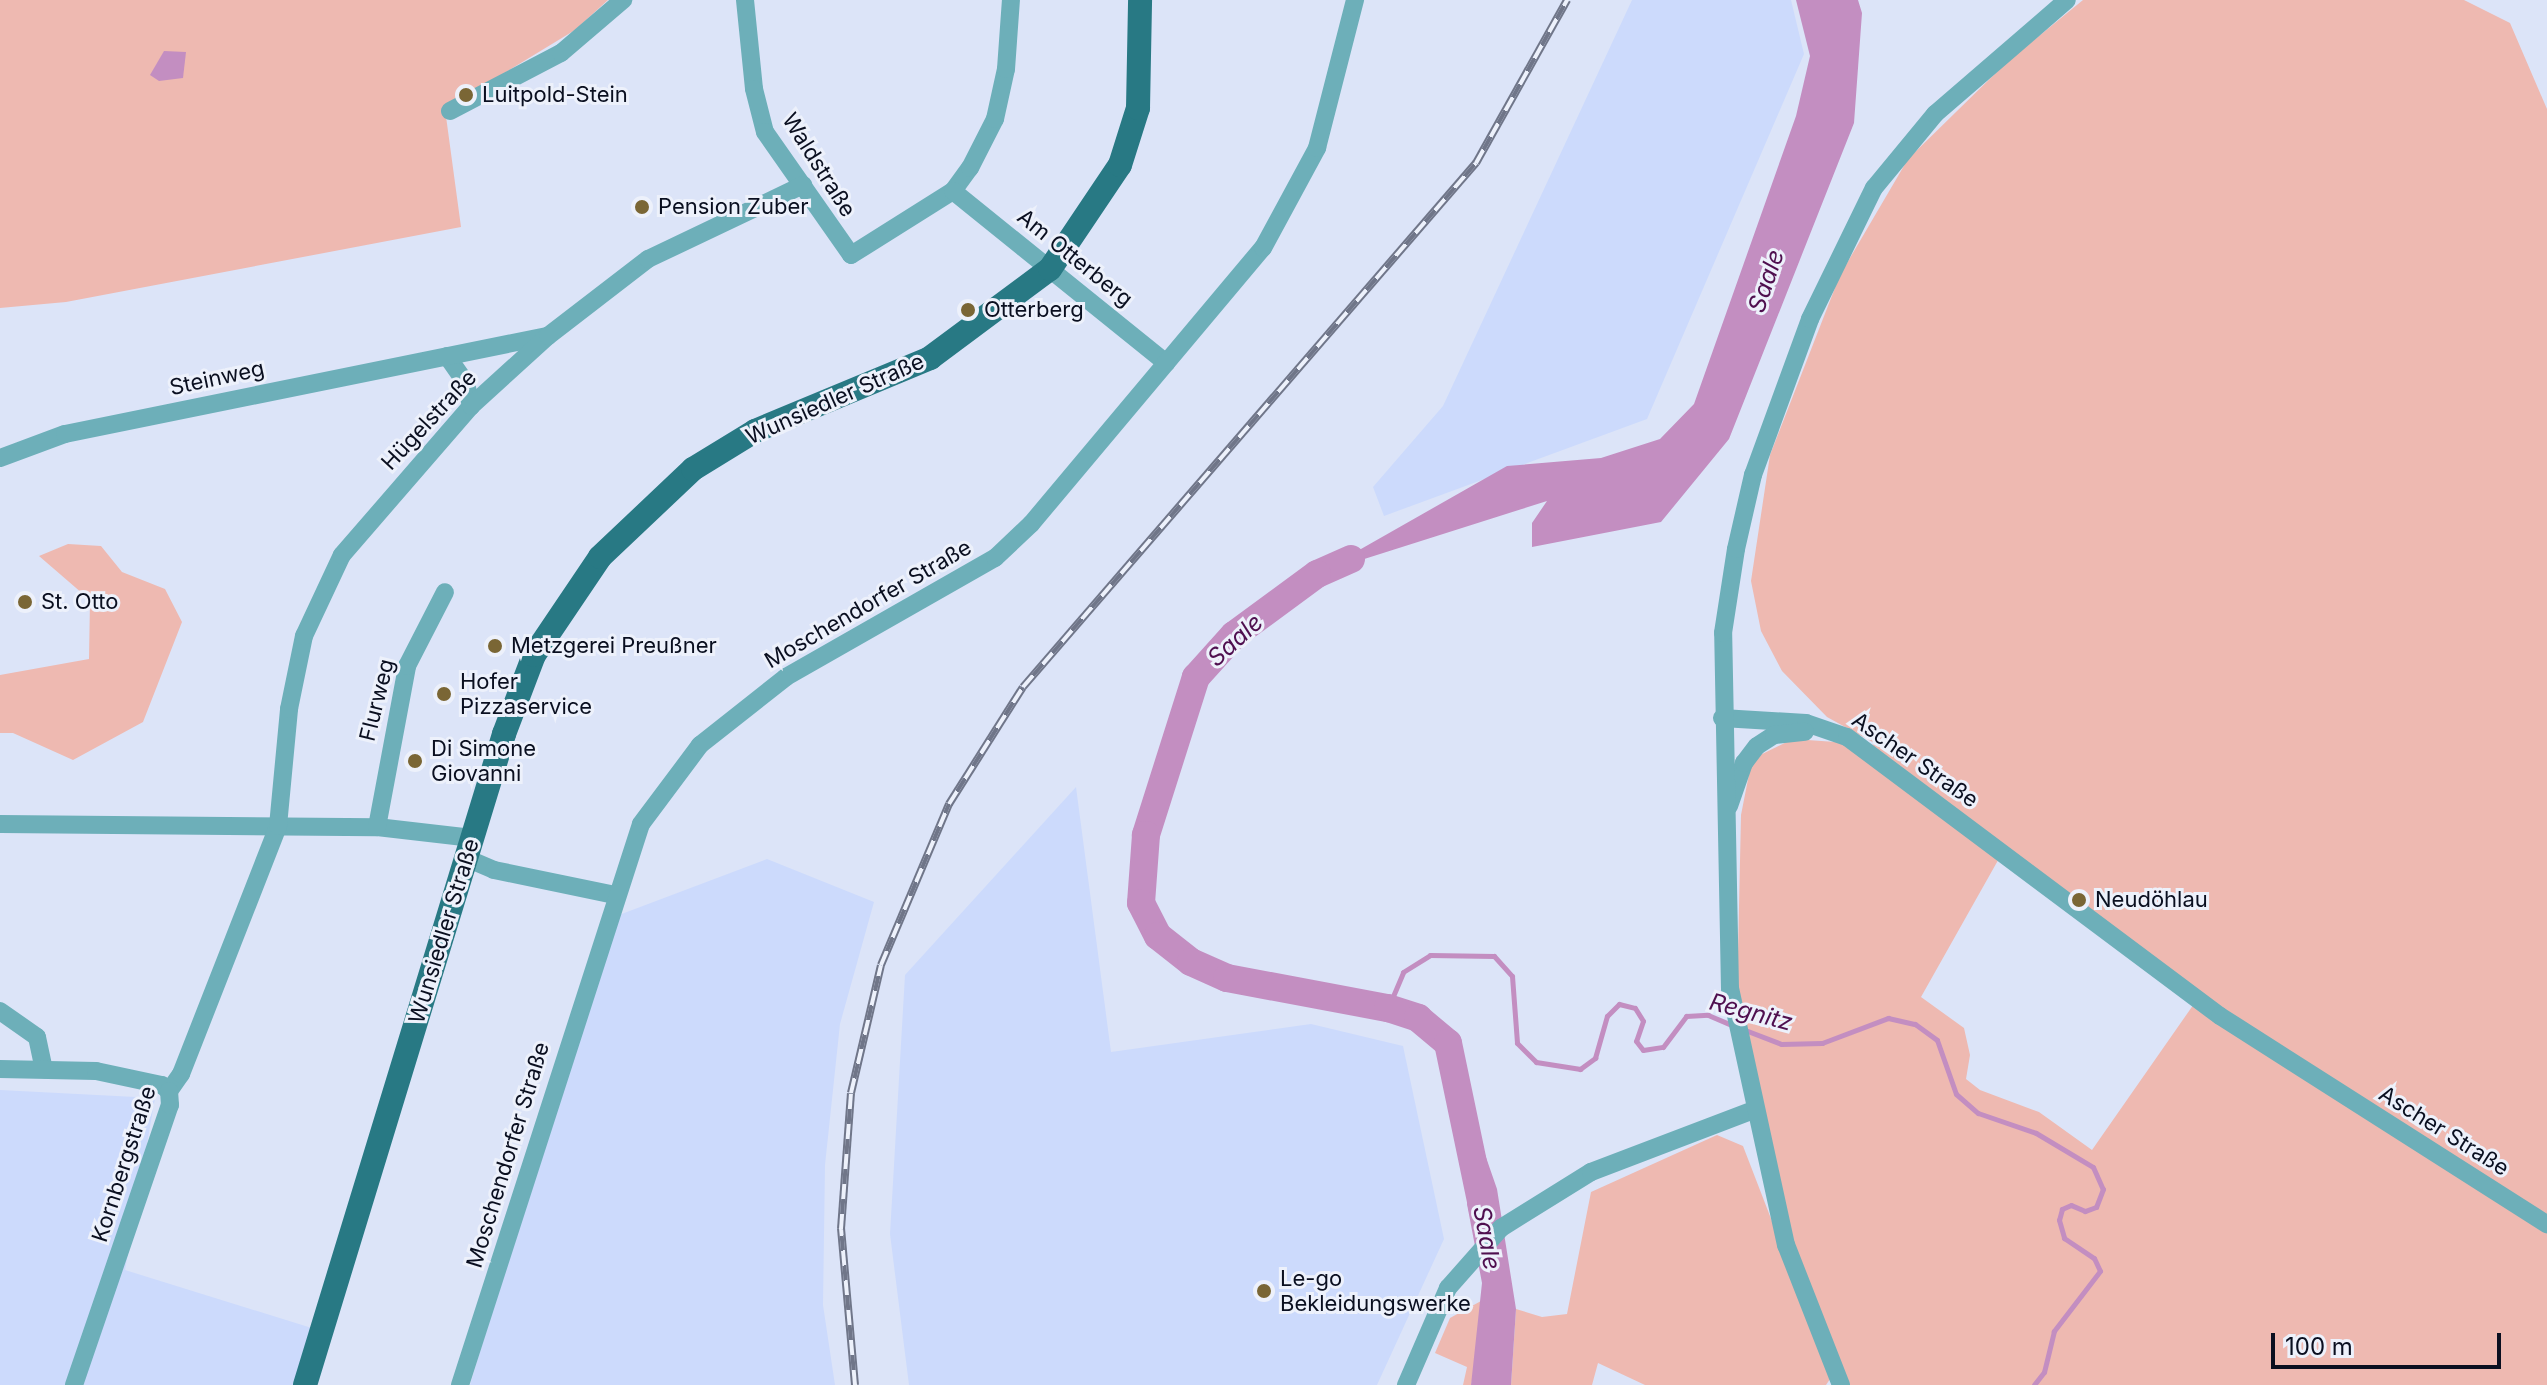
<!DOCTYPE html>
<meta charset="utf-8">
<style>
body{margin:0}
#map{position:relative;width:2547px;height:1385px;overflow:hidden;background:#dce4f8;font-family:Inter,sans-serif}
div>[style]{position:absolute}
.built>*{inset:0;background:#ccdafc}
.green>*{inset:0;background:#eeb9b1}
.water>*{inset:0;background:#c38ec1}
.stream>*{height:5px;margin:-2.5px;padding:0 2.5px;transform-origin:2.5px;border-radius:2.5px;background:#c38ec1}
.river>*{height:28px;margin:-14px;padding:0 14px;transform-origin:14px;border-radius:14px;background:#c38ec1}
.minor>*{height:18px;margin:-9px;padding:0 9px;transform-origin:9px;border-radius:9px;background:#6dafb9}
.major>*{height:24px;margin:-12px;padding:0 12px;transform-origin:12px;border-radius:12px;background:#287984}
.rail>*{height:8px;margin-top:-4px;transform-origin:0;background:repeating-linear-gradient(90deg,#edf1fb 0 15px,#707689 0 30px);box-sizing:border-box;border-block:2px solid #707689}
.dots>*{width:22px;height:22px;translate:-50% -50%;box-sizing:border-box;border:4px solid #edf1fb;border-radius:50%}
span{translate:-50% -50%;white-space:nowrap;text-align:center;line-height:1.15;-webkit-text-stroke:6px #edf1fb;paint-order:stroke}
.poi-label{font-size:22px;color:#0a0f20}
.left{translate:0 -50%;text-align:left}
.street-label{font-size:22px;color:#0a0f20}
.water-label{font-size:24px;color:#4f0f4f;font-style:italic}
.scale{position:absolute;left:2271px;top:1333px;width:230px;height:36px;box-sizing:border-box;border:4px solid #0a0f20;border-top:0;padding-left:10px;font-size:24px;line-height:28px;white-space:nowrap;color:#0a0f20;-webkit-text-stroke:6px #edf1fb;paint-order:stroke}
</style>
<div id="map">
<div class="built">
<i style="clip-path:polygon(1632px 0,1791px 0,1804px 54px,1647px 419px,1384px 516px,1373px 487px,1443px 406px)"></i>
<i style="clip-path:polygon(1076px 787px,1111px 1052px,1311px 1024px,1403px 1046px,1444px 1239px,1377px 1385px,909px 1385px,890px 1234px,905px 975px)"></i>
<i style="clip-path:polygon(767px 859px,874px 902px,840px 1024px,825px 1165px,823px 1305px,835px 1385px,470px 1385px,611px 918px)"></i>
<i style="clip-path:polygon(0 1090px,155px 1098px,125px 1270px,331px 1334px,316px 1385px,0 1385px)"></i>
</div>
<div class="green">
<i style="clip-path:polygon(0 0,608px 0,575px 30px,445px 109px,461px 227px,66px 302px,0 308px)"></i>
<i style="clip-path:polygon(evenodd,2083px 0,2464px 0,2510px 23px,2547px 109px,2547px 1385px,1838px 1385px,1832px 1376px,1826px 1385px,1645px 1385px,1598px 1363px,1592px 1385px,1511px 1385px,1516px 1309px,1542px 1317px,1567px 1314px,1591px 1192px,1717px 1135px,1743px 1146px,1795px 1281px,1737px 998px,1741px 815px,1752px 759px,1793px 739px,1878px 745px,1827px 717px,1782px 671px,1761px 631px,1751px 581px,1770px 455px,1840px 275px,1908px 159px,2006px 63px,2083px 0,2001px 855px,2196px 1001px,2092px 1150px,2039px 1112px,1980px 1090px,1966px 1079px,1970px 1055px,1964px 1028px,1921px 997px,2001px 855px)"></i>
<i style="clip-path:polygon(68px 544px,101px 546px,122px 572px,165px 589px,182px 622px,143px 722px,73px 760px,13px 733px,0 733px,0 675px,89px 659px,90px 600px,39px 556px)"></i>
<i style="clip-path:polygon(1481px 1301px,1475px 1367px,1471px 1385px,1463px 1385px,1467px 1367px,1435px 1353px,1450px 1318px)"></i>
</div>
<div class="water">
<i style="clip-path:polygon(1796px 0,1858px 0,1862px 13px,1854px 123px,1729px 439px,1661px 522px,1532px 547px,1532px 523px,1547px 501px,1317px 574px,1507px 466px,1601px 458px,1660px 439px,1694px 404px,1796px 116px,1810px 56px)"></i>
<i style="clip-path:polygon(164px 51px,186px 52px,183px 78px,159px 81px,150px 75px)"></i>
<i style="clip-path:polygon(1480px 1140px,1497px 1189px,1516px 1309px,1511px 1385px,1471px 1385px,1482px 1283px,1467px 1204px)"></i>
</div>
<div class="stream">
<i style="left:1388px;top:1008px;width:39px;rotate:-67deg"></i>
<i style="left:1403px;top:972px;width:32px;rotate:-32deg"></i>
<i style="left:1430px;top:955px;width:64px;rotate:0.9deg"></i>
<i style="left:1494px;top:956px;width:27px;rotate:48deg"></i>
<i style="left:1512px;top:976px;width:67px;rotate:85.7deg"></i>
<i style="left:1517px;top:1043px;width:27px;rotate:45deg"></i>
<i style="left:1536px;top:1062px;width:45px;rotate:9deg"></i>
<i style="left:1580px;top:1069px;width:19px;rotate:-36deg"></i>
<i style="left:1595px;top:1058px;width:44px;rotate:-74.1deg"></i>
<i style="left:1607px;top:1016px;width:17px;rotate:-45deg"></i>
<i style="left:1619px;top:1004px;width:16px;rotate:14deg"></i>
<i style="left:1635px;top:1008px;width:15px;rotate:58deg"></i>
<i style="left:1643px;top:1021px;width:21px;rotate:109deg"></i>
<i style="left:1636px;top:1041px;width:11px;rotate:52deg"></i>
<i style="left:1643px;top:1050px;width:20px;rotate:-9deg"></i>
<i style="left:1663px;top:1047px;width:39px;rotate:-53deg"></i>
<i style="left:1686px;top:1016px;width:22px;rotate:-3deg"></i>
<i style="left:1708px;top:1015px;width:26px;rotate:23deg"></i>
<i style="left:1745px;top:1030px;width:39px;rotate:21deg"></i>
<i style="left:1781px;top:1044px;width:41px;rotate:-1.4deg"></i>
<i style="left:1822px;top:1043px;width:71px;rotate:-20.7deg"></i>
<i style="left:1888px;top:1018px;width:28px;rotate:13deg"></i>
<i style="left:1915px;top:1024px;width:27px;rotate:36deg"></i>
<i style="left:1937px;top:1040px;width:57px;rotate:70.6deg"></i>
<i style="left:1956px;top:1094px;width:29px;rotate:41deg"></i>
<i style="left:1978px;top:1113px;width:61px;rotate:19deg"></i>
<i style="left:2036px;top:1133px;width:66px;rotate:30.8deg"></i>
<i style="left:2093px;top:1167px;width:24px;rotate:66deg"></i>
<i style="left:2103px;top:1189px;width:19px;rotate:111deg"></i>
<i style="left:2096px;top:1207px;width:12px;rotate:160deg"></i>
<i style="left:2085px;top:1211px;width:15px;rotate:-157deg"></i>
<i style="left:2071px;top:1205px;width:10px;rotate:156deg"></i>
<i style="left:2062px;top:1209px;width:11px;rotate:105deg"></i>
<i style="left:2059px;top:1220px;width:19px;rotate:74deg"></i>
<i style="left:2064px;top:1238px;width:36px;rotate:34deg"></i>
<i style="left:2094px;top:1258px;width:14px;rotate:65deg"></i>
<i style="left:2100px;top:1271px;width:76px;rotate:127.5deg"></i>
<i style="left:2054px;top:1331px;width:42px;rotate:103.7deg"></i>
<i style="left:2044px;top:1372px;width:16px;rotate:128deg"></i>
</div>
<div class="river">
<i style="left:1351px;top:559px;width:37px;rotate:156deg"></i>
<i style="left:1317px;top:574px;width:103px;rotate:143.7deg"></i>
<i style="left:1234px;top:635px;width:57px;rotate:132.1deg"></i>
<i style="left:1196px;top:677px;width:166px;rotate:107.6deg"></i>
<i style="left:1146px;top:835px;width:68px;rotate:94.2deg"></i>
<i style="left:1141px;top:903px;width:37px;rotate:63deg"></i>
<i style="left:1158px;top:936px;width:42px;rotate:38.2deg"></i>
<i style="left:1191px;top:962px;width:39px;rotate:24deg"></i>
<i style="left:1227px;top:978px;width:164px;rotate:10.6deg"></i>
<i style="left:1388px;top:1008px;width:32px;rotate:18deg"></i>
<i style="left:1418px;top:1018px;width:39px;rotate:40deg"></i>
<i style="left:1448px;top:1043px;width:171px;rotate:78.2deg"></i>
</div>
<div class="minor">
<i style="left:745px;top:0;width:89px;rotate:84.2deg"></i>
<i style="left:754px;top:89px;width:44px;rotate:75.7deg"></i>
<i style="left:765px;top:132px;width:150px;rotate:55deg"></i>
<i style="left:851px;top:255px;width:120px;rotate:-32.1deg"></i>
<i style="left:953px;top:191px;width:29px;rotate:-54deg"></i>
<i style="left:970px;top:168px;width:55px;rotate:-63deg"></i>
<i style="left:995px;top:119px;width:51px;rotate:-77.6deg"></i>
<i style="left:1006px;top:69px;width:69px;rotate:-85.9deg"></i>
<i style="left:450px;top:111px;width:125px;rotate:-27.6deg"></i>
<i style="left:561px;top:53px;width:82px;rotate:-40.5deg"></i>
<i style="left:953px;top:191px;width:274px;rotate:38.9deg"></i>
<i style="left:447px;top:356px;width:33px;rotate:55deg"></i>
<i style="left:466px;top:383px;width:24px;rotate:78deg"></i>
<i style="left:0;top:458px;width:69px;rotate:-20.3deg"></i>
<i style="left:65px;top:434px;width:493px;rotate:-11.5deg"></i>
<i style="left:1722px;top:718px;width:84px;rotate:3.4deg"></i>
<i style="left:1806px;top:723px;width:43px;rotate:18.9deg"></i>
<i style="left:1847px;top:737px;width:466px;rotate:36.8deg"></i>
<i style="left:2220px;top:1016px;width:388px;rotate:32.5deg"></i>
<i style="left:1729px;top:806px;width:46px;rotate:-70.8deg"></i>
<i style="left:1744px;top:763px;width:21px;rotate:-53deg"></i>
<i style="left:1757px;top:746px;width:20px;rotate:-33deg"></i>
<i style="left:1774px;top:735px;width:31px;rotate:-6deg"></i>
<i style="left:0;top:824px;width:377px;rotate:0.5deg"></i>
<i style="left:377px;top:827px;width:96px;rotate:6.6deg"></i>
<i style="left:377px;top:827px;width:164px;rotate:-79.4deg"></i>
<i style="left:407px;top:666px;width:83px;rotate:-62.8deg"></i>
<i style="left:466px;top:858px;width:30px;rotate:23deg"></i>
<i style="left:494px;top:870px;width:124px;rotate:11.7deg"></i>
<i style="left:0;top:1011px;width:45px;rotate:35.1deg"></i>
<i style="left:37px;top:1037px;width:33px;rotate:78deg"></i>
<i style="left:0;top:1069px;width:96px;rotate:1.2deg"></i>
<i style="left:96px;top:1071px;width:67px;rotate:12deg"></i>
<i style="left:162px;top:1085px;width:9px;rotate:41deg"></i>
<i style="left:169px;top:1091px;width:21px;rotate:-55deg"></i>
<i style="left:181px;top:1074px;width:266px;rotate:-68.6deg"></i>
<i style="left:278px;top:826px;width:118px;rotate:-84.6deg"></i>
<i style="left:289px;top:709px;width:75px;rotate:-78.4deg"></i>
<i style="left:304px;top:636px;width:89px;rotate:-64.9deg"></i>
<i style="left:342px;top:555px;width:197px;rotate:-49.1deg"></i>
<i style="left:471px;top:406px;width:104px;rotate:-42.3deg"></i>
<i style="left:548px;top:336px;width:126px;rotate:-37.6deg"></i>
<i style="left:648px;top:259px;width:172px;rotate:-25.5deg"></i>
<i style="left:74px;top:1385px;width:296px;rotate:-71.1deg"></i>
<i style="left:170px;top:1105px;width:14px;rotate:-94deg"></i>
<i style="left:460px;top:1385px;width:589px;rotate:-72.12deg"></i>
<i style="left:641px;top:824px;width:99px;rotate:-53.2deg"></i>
<i style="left:700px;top:745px;width:110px;rotate:-38.3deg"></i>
<i style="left:786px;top:677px;width:241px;rotate:-29.7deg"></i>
<i style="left:995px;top:558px;width:50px;rotate:-43.4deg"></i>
<i style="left:1031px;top:524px;width:361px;rotate:-50deg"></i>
<i style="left:1263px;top:248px;width:114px;rotate:-61.6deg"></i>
<i style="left:1317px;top:148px;width:153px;rotate:-75.6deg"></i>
<i style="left:1406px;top:1385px;width:106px;rotate:-66.6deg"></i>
<i style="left:1448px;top:1288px;width:80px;rotate:-48.5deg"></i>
<i style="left:1501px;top:1228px;width:106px;rotate:-31.9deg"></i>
<i style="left:1591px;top:1172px;width:173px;rotate:-20.9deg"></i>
<i style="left:1841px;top:1385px;width:150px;rotate:-111.4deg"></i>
<i style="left:1786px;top:1245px;width:262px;rotate:-102.3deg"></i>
<i style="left:1730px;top:989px;width:356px;rotate:-91.1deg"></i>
<i style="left:1723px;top:633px;width:85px;rotate:-81.2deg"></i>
<i style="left:1736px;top:549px;width:76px;rotate:-77.1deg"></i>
<i style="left:1753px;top:475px;width:166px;rotate:-69.9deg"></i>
<i style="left:1810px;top:319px;width:146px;rotate:-64deg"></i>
<i style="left:1874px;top:188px;width:96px;rotate:-50.5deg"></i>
<i style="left:1935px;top:114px;width:174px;rotate:-40.8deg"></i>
</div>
<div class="major">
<i style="left:305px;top:1385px;width:681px;rotate:-73deg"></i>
<i style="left:504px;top:734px;width:85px;rotate:-69.2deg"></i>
<i style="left:534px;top:655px;width:118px;rotate:-56deg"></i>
<i style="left:600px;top:557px;width:128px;rotate:-43.4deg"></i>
<i style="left:693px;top:469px;width:73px;rotate:-31.5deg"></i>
<i style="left:755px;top:431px;width:190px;rotate:-22.6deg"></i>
<i style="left:930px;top:358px;width:149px;rotate:-36.6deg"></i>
<i style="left:1050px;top:269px;width:125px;rotate:-56.1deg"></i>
<i style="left:1120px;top:165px;width:60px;rotate:-72.5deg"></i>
<i style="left:1138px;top:108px;width:108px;rotate:-88.9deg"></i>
</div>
<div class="rail">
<i style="left:855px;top:1385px;width:157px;rotate:-95.1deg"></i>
<i style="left:841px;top:1229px;width:136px;rotate:-85.8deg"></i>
<i style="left:851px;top:1093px;width:131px;rotate:-76.8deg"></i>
<i style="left:881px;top:965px;width:175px;rotate:-67.1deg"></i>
<i style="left:949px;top:804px;width:138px;rotate:-57.7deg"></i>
<i style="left:1023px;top:687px;width:693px;rotate:-49.16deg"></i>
<i style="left:1476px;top:163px;width:187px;rotate:-60.8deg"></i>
</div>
<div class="dots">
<i style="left:466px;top:95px;background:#7a6635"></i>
<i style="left:642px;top:207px;background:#7a6635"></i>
<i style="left:968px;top:310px;background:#7a6635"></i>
<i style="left:25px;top:602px;background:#7a6635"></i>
<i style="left:495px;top:646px;background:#7a6635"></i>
<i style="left:444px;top:694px;background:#7a6635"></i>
<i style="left:415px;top:761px;background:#7a6635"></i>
<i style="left:2079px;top:900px;background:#7a6635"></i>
<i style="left:1264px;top:1291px;background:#7a6635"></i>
</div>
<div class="poi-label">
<span class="left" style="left:482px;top:95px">Luitpold-Stein</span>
<span class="left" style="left:658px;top:207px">Pension Zuber</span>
<span class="left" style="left:984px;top:310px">Otterberg</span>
<span class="left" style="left:41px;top:602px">St. Otto</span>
<span class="left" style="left:511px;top:646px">Metzgerei Preußner</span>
<span class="left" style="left:460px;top:694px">Hofer<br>Pizzaservice</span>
<span class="left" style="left:431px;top:761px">Di Simone<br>Giovanni</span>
<span class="left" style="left:2095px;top:900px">Neudöhlau</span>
<span class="left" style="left:1280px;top:1291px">Le-go<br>Bekleidungswerke</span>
</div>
<div class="street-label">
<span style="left:819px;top:165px;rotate:58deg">Waldstraße</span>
<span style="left:1075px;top:258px;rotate:39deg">Am Otterberg</span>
<span style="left:217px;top:378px;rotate:-12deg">Steinweg</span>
<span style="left:835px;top:399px;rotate:-24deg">Wunsiedler Straße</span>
<span style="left:429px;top:420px;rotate:-47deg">Hügelstraße</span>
<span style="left:868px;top:604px;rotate:-30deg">Moschendorfer Straße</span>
<span style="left:377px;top:700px;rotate:-76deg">Flurweg</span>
<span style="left:1915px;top:760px;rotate:35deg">Ascher Straße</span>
<span style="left:444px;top:931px;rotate:-73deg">Wunsiedler Straße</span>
<span style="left:2444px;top:1131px;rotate:32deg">Ascher Straße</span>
<span style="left:508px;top:1155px;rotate:-73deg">Moschendorfer Straße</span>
<span style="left:124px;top:1164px;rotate:-72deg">Kornbergstraße</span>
</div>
<div class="water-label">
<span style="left:1766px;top:281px;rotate:-71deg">Saale</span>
<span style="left:1235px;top:640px;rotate:-42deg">Saale</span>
<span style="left:1751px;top:1012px;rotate:15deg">Regnitz</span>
<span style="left:1487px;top:1238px;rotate:80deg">Saale</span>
</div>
<div class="scale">100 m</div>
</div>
